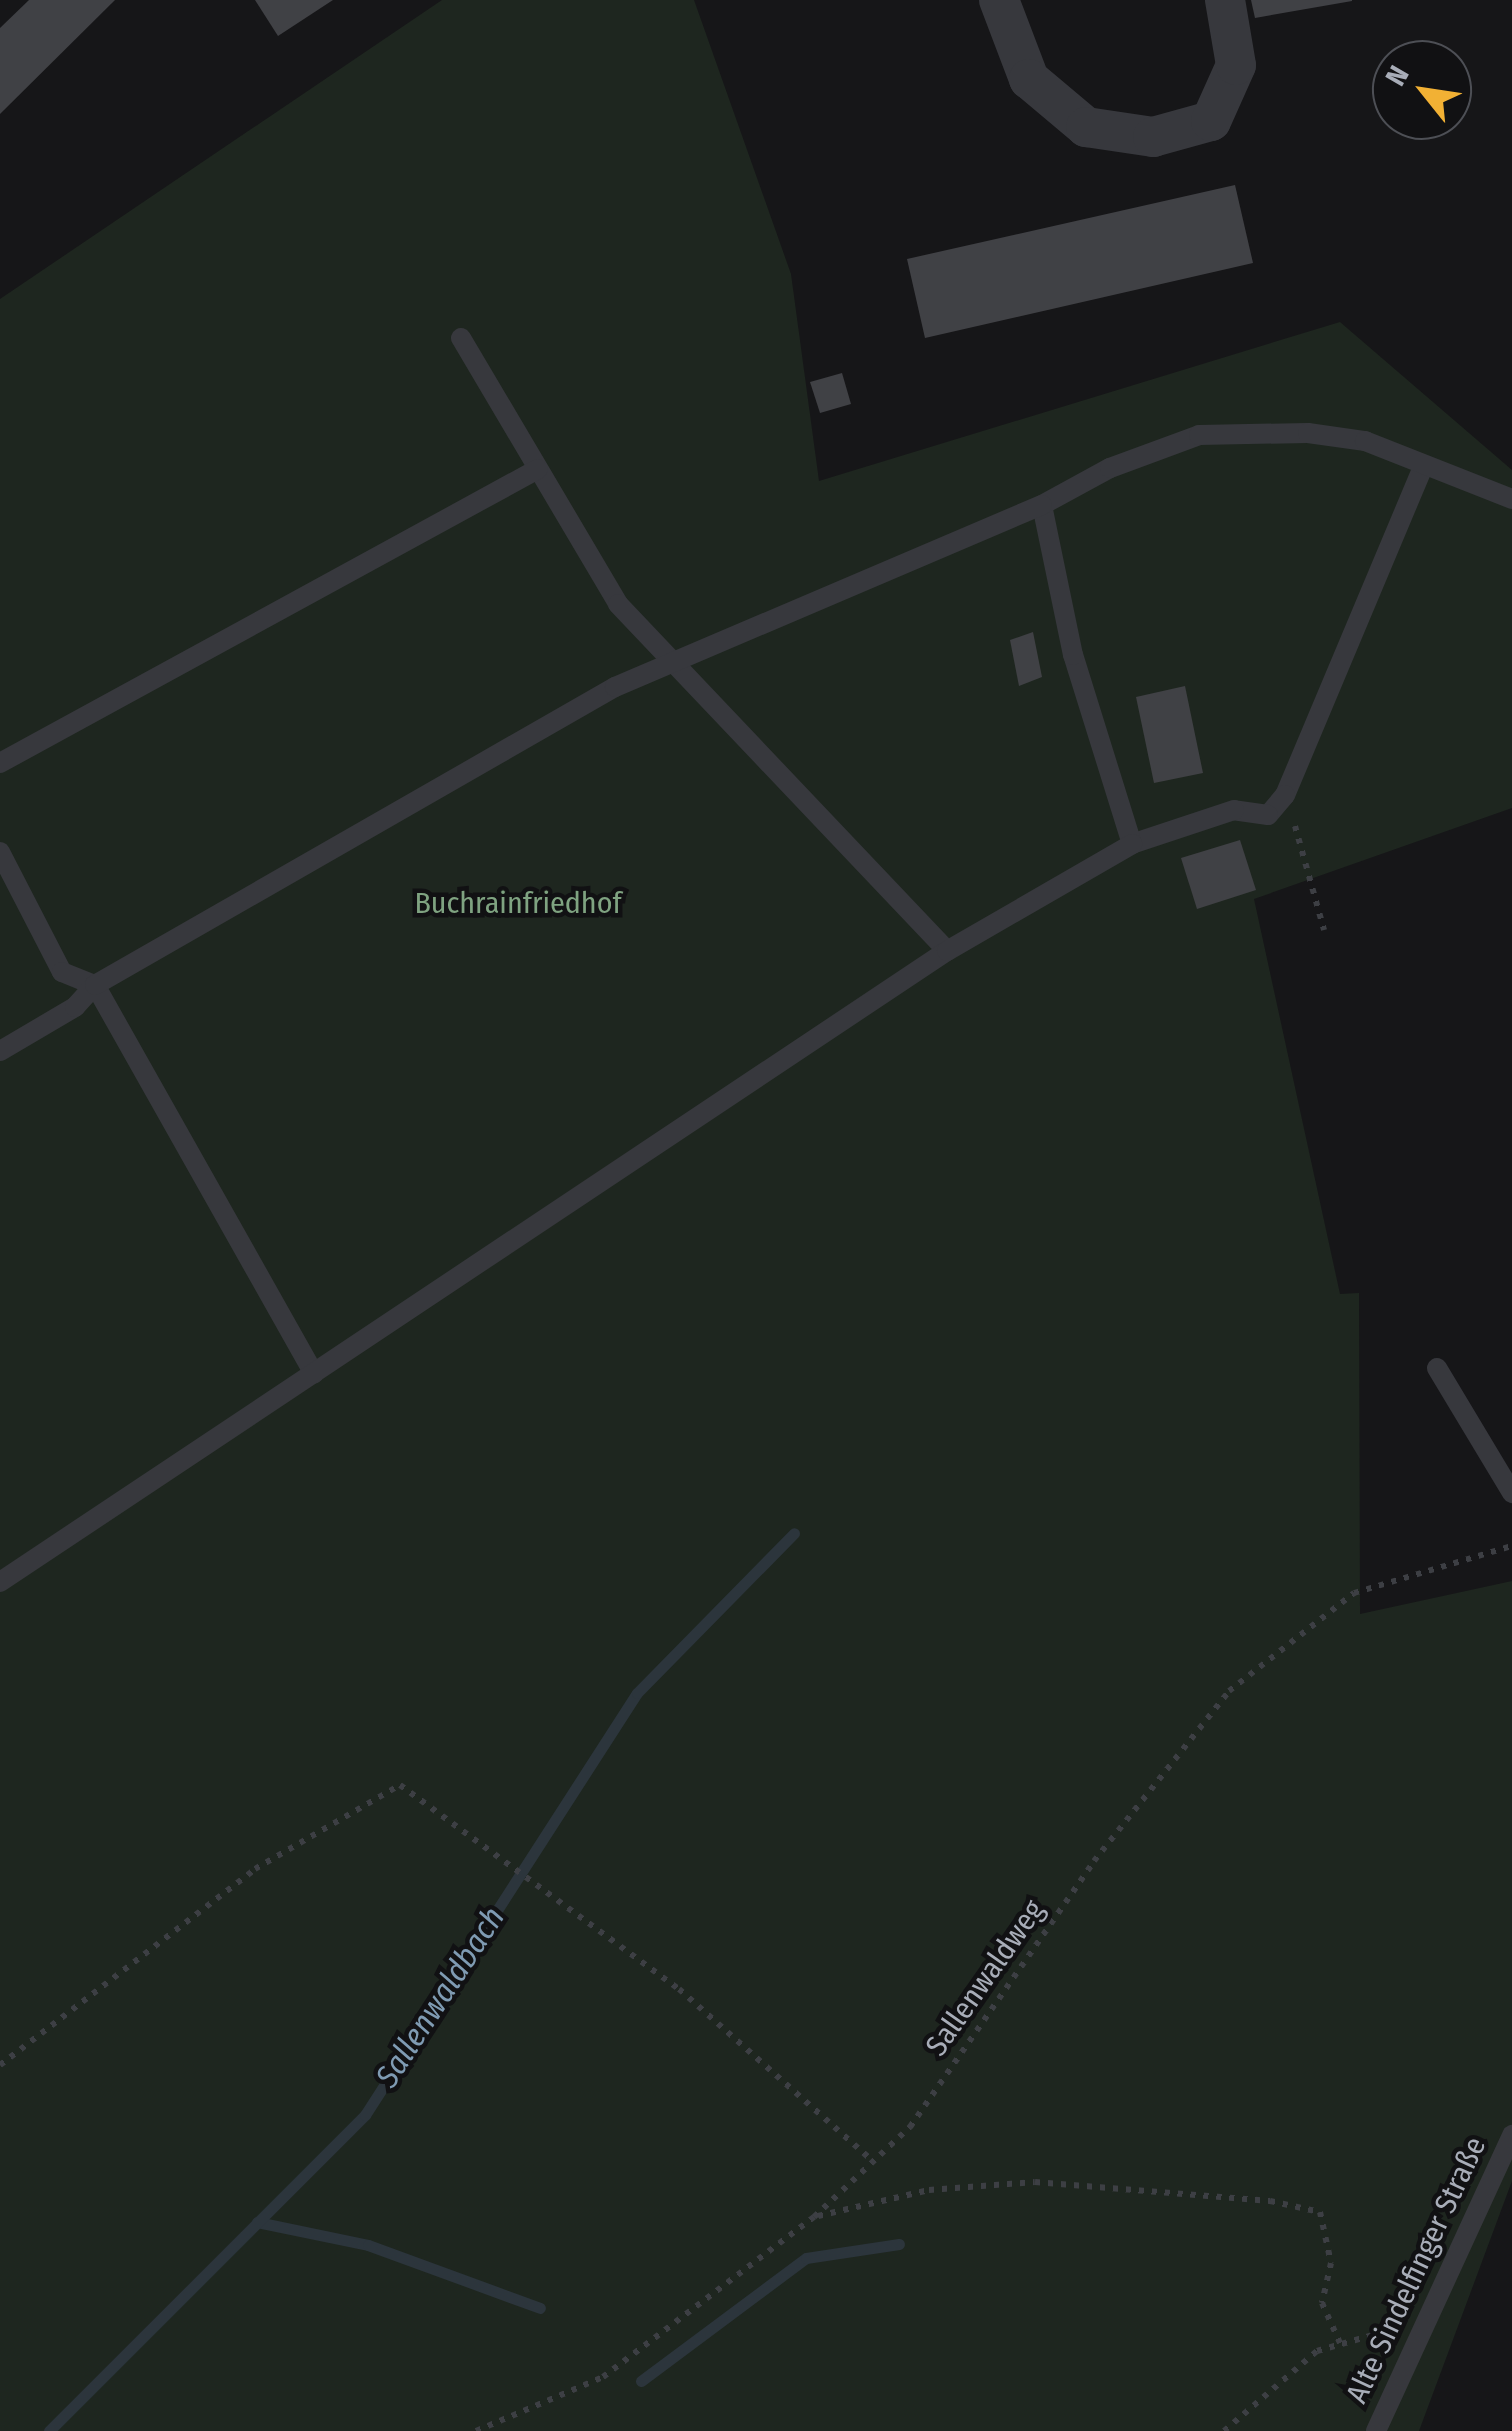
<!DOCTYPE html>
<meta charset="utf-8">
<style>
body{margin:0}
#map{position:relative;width:1512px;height:2431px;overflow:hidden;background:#161618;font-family:"Fira Sans Condensed",sans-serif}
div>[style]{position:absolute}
.green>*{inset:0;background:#1e261f}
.stream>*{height:11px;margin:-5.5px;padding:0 5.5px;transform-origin:5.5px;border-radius:5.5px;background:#2c353c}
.building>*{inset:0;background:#404145}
.path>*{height:6px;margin-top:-3px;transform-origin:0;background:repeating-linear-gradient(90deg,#3d3f44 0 5px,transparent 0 13px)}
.service>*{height:20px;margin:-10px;padding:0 10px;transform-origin:10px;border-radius:10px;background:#37383d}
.minor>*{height:40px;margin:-20px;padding:0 20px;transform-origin:20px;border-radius:20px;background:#37383d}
span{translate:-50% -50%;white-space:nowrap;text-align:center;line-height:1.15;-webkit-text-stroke:9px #111113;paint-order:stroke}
.park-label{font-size:30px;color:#7fa381}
.street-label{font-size:30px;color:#a8adb8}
.water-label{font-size:32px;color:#7f9bb3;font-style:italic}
.north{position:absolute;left:1372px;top:40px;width:100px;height:100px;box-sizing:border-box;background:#111113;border:2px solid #4d4f55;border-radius:50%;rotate:300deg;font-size:28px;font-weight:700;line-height:40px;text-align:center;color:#a8adb8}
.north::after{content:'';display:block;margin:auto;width:35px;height:45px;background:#f2b134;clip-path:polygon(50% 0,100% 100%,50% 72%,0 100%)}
</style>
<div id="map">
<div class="green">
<i style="clip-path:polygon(442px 0,694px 0,791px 274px,819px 481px,1340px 322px,1512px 470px,1512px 808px,1254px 899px,1340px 1294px,1359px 1293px,1360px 1614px,1512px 1581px,1512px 2181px,1419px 2431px,0 2431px,0 299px)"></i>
</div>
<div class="stream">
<i style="left:257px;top:2222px;width:113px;rotate:11.7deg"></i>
<i style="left:368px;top:2245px;width:183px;rotate:20.1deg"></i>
<i style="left:641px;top:2381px;width:206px;rotate:-36.7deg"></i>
<i style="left:806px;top:2258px;width:94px;rotate:-8.6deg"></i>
<i style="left:49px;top:2431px;width:447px;rotate:-45deg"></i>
<i style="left:365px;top:2115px;width:502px;rotate:-57.2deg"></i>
<i style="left:637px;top:1693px;width:224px;rotate:-45.5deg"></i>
</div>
<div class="building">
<i style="clip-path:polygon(29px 0,115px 0,0 114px,0 28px)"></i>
<i style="clip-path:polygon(255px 0,333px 0,278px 36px)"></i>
<i style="clip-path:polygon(1251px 0,1352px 0,1352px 1px,1255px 18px)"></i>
<i style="clip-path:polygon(1235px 185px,1253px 263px,925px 338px,907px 259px)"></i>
<i style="clip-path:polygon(842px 373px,851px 404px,820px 413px,810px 382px)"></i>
<i style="clip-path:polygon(1033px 632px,1042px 677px,1019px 686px,1010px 640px)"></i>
<i style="clip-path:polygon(1185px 686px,1203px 773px,1154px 783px,1136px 697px)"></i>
<i style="clip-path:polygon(1240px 840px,1256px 890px,1197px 909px,1181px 858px)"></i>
</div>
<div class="path">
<i style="left:1295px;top:826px;width:108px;rotate:74.4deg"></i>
<i style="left:0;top:2065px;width:322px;rotate:-37.5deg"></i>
<i style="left:255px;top:1869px;width:168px;rotate:-30.1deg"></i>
<i style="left:400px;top:1785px;width:346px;rotate:36.2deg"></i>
<i style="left:679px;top:1989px;width:259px;rotate:41.6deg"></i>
<i style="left:818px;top:2216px;width:114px;rotate:-13.2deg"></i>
<i style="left:929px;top:2190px;width:106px;rotate:-4.3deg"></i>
<i style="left:1035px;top:2182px;width:236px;rotate:4.6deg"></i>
<i style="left:1270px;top:2201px;width:51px;rotate:12.4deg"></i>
<i style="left:1320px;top:2212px;width:52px;rotate:77.8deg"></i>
<i style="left:1331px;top:2263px;width:41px;rotate:102.7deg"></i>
<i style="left:1322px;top:2303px;width:44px;rotate:65.8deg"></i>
<i style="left:476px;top:2431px;width:138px;rotate:-23deg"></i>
<i style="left:603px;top:2377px;width:265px;rotate:-37.2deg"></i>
<i style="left:814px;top:2217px;width:132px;rotate:-43.2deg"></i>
<i style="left:910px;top:2127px;width:323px;rotate:-55.3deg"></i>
<i style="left:1094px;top:1861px;width:217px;rotate:-51.5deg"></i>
<i style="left:1229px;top:1691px;width:159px;rotate:-38.1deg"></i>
<i style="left:1354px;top:1593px;width:165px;rotate:-16.6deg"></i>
<i style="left:1224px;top:2431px;width:123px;rotate:-40.7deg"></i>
<i style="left:1317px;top:2351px;width:76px;rotate:-16deg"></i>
</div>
<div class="service">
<i style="left:461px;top:338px;width:309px;rotate:59.4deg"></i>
<i style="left:618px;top:604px;width:478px;rotate:46.5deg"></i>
<i style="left:1423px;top:467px;width:356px;rotate:112.8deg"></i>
<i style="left:1285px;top:795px;width:26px;rotate:130deg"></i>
<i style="left:1268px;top:815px;width:34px;rotate:-172deg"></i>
<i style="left:1234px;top:810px;width:108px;rotate:161.6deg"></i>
<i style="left:1132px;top:844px;width:198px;rotate:-107.3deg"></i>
<i style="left:1073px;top:655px;width:153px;rotate:-101.7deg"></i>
<i style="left:1042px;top:505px;width:77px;rotate:-28.6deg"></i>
<i style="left:1110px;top:468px;width:95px;rotate:-20.3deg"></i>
<i style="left:1199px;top:435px;width:109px;rotate:-1.1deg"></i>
<i style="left:1308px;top:433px;width:58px;rotate:8deg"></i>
<i style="left:1365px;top:441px;width:158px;rotate:21.5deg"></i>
<i style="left:0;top:763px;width:613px;rotate:-28.66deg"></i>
<i style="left:0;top:852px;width:135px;rotate:62.7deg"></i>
<i style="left:62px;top:972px;width:35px;rotate:22deg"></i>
<i style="left:95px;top:985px;width:446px;rotate:60.6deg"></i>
<i style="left:0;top:1051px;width:87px;rotate:-30.4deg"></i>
<i style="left:75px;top:1007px;width:30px;rotate:-48deg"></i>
<i style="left:95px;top:985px;width:599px;rotate:-29.82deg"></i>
<i style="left:615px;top:687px;width:464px;rotate:-23.1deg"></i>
<i style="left:1437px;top:1368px;width:146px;rotate:59deg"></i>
<i style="left:0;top:1582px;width:1138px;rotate:-33.68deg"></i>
<i style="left:947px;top:951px;width:214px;rotate:-30deg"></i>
<i style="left:1376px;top:2431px;width:326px;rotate:-65.3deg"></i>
</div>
<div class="minor">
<i style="left:999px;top:0;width:85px;rotate:69.2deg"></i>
<i style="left:1029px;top:79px;width:75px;rotate:40.1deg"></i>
<i style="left:1086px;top:127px;width:68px;rotate:8.5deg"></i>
<i style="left:1153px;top:137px;width:60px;rotate:-15.4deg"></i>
<i style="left:1211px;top:121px;width:61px;rotate:-65.9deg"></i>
<i style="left:1236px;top:65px;width:66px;rotate:-99.6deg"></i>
</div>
<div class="park-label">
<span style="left:518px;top:903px">Buchrainfriedhof</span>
</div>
<div class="street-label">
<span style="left:985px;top:1978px;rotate:-55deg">Sallenwaldweg</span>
<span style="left:1416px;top:2270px;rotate:-65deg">Alte Sindelfinger Straße</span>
</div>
<div class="water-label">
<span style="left:440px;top:1997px;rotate:-57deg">Sallenwaldbach</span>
</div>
<div class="north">N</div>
</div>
